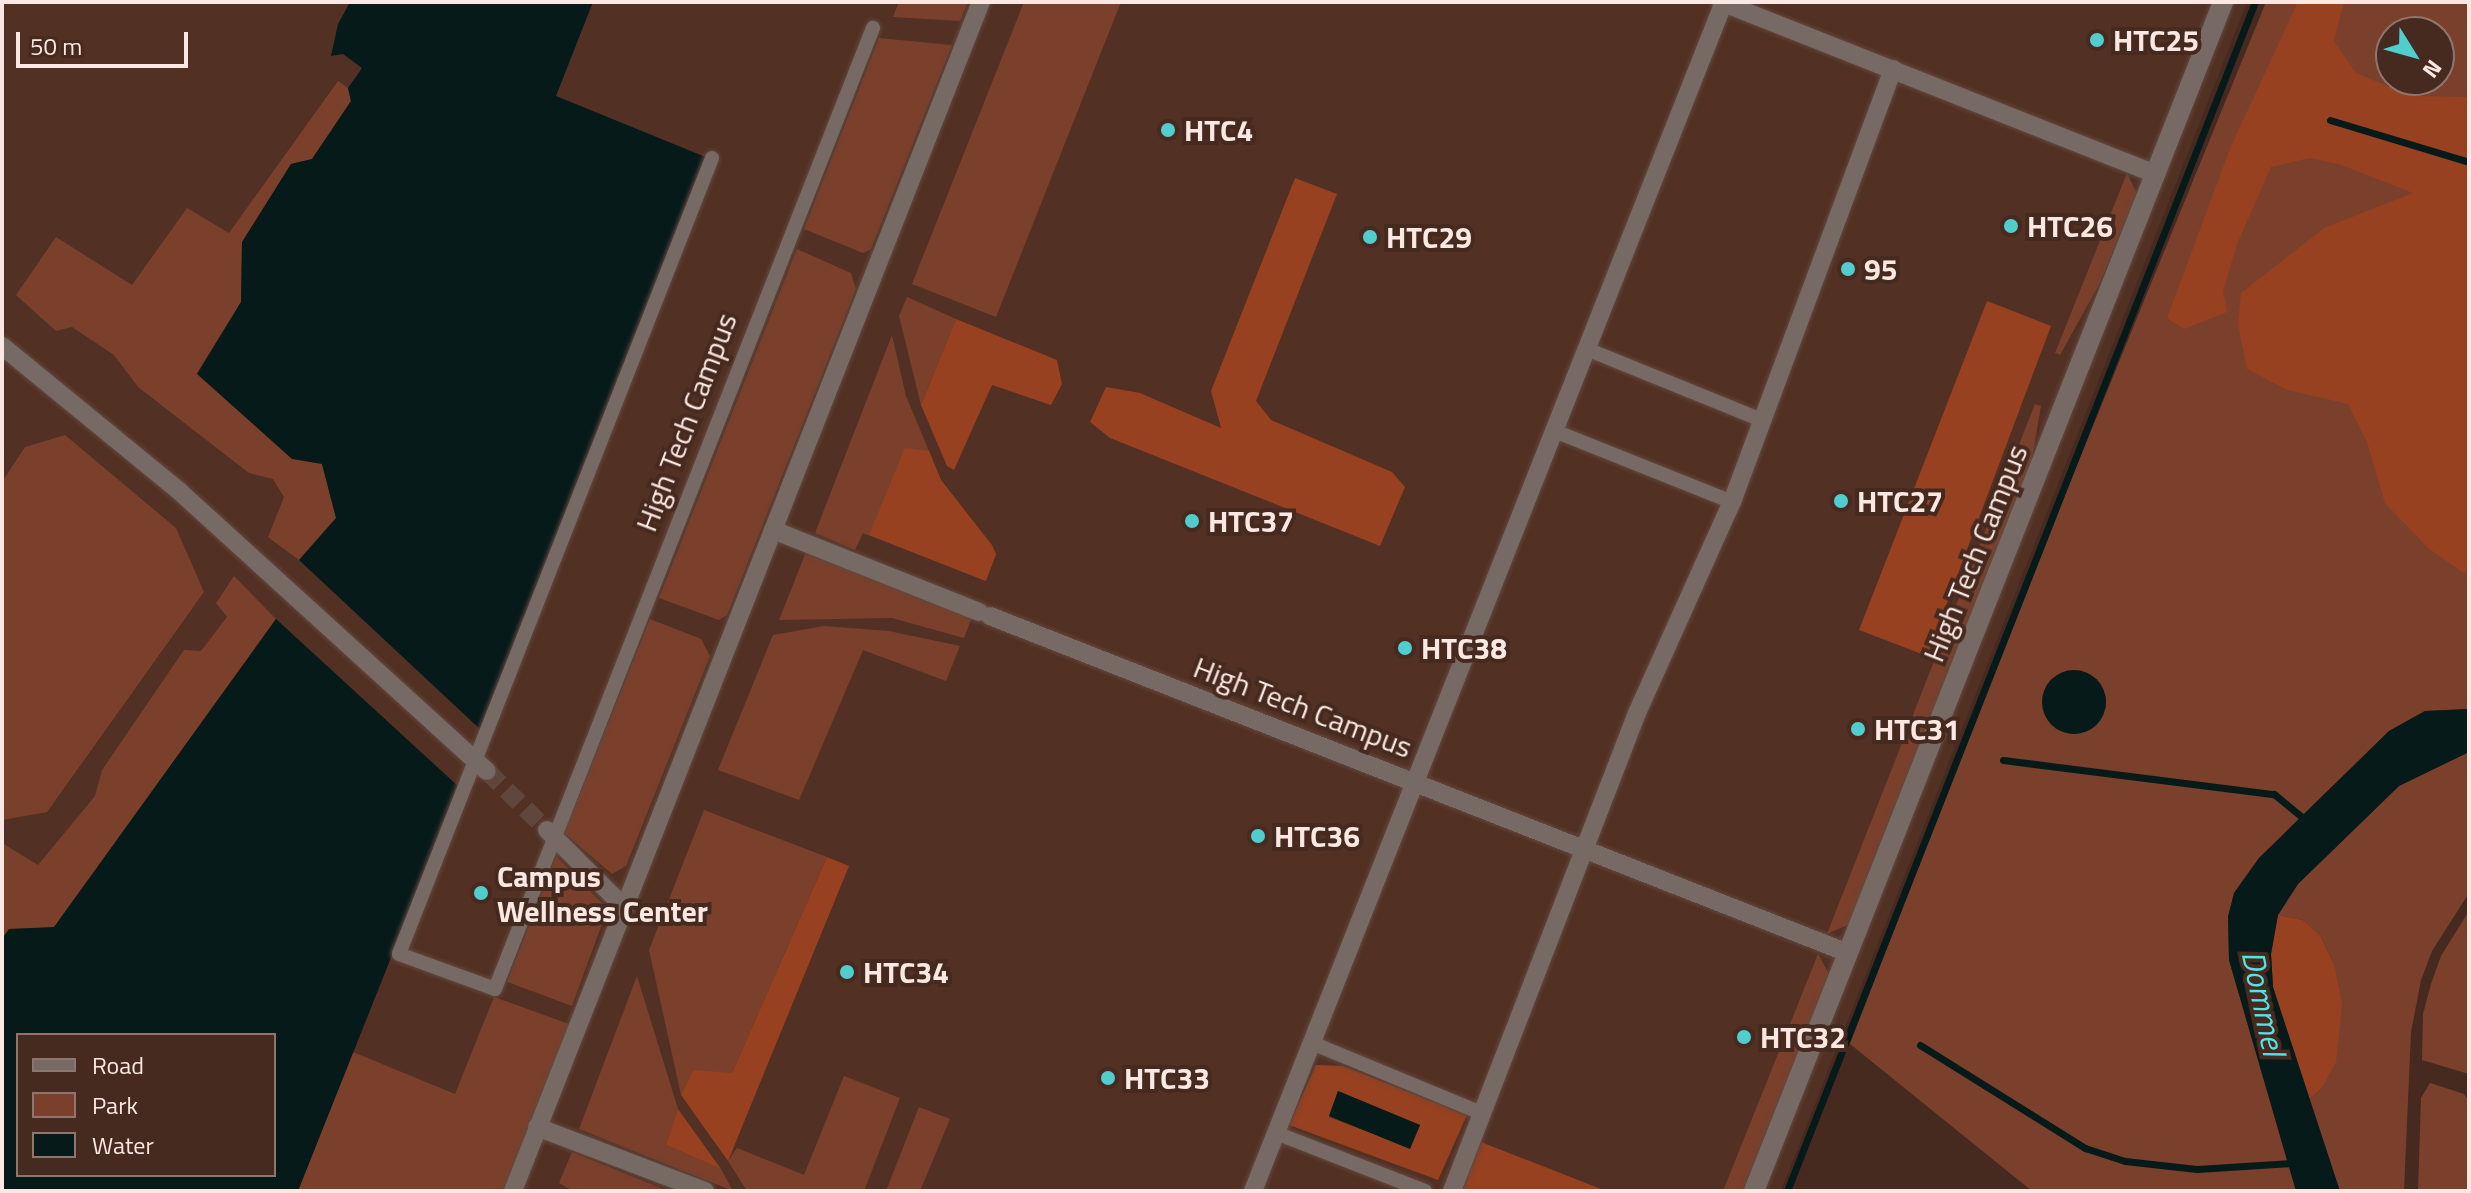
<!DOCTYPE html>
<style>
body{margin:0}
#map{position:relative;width:2471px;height:1193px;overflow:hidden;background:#462a20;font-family:"Titillium Web",sans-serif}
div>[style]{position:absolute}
.built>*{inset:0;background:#523023}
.green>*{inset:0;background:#7b402b}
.forest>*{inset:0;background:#974120}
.water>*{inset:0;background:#071a1a}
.round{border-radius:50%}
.stream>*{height:7px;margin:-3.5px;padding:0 3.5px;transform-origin:3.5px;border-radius:3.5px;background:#071a1a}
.minor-tunnel>*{height:18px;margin-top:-9px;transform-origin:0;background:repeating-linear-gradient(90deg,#61463d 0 18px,transparent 0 27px)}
.roads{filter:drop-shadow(0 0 2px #63483f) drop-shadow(0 0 2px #63483f)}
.pedestrian>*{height:14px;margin:-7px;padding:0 7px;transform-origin:7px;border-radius:7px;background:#776963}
.minor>*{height:18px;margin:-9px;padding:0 9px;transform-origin:9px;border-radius:9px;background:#776963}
.tertiary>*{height:20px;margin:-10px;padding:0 10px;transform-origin:10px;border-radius:10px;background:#776963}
.dots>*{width:22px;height:22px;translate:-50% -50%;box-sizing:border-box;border:4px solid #462a20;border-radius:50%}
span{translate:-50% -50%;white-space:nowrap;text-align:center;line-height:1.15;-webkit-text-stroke:8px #462a20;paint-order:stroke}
.poi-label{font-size:30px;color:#fbe8e2;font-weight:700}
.left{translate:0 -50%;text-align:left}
.street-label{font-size:30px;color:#fbe8e2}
.water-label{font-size:32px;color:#50e5e5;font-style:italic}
.frame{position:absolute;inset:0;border:4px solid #fbe8e2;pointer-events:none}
.legend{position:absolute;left:16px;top:1033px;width:260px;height:144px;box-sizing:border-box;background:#462a20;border:2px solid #8e766e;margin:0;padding:10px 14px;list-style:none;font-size:24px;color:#fbe8e2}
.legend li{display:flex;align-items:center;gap:16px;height:40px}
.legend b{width:40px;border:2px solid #8e766e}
.north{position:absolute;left:2375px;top:16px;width:80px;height:80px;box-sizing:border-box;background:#462a20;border:2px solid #8e766e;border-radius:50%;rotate:127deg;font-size:22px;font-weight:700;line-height:32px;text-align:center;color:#fbe8e2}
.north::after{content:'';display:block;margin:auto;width:28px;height:36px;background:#52cdcd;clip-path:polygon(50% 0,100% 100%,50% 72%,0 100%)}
.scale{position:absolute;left:16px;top:32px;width:172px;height:36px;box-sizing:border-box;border:4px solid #fbe8e2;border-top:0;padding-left:10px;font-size:24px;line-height:28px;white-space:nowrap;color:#fbe8e2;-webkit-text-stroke:6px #462a20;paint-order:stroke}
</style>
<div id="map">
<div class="built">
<i style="clip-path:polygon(evenodd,2px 2px,2247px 2px,1781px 1191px,2px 1191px,2px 2px,18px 1035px,274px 1035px,274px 1175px,18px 1175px,18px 1035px)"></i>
</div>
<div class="green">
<i style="clip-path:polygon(899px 2px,968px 2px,960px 21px,893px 17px)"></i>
<i style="clip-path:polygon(1024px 2px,1121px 2px,996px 317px,912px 284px)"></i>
<i style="clip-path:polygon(evenodd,2266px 2px,2469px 2px,2469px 709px,2425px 711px,2389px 731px,2259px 858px,2234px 893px,2228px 917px,2229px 960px,2296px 1191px,2032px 1191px,1850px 1044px,2015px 617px,2266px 2px,2391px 32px,2439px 32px,2439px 80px,2391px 80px,2391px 32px,2266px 2px,2073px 670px,2098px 681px,2106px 698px,2106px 707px,2081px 733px,2072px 734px,2063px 732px,2056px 676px,2073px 670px)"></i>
<i style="clip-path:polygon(879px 38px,952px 45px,871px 249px,863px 253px,804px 229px)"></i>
<i style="clip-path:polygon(338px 81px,348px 88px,351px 101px,312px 159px,291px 164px,242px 242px,241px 302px,197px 373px,322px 464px,336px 518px,299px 560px,268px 537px,284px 497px,273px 479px,249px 473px,138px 387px,114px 355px,72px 327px,56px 331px,16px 295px,56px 237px,132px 285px,187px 208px,229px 233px)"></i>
<i style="clip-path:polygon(2127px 173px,2137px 194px,2100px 283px,2060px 355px,2055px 353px)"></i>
<i style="clip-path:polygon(797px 249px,851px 273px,856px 289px,727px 615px,719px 620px,659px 598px)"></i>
<i style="clip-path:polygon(907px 297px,956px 319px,921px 405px,899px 316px)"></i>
<i style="clip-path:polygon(892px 335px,906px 396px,941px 480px,996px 554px,986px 581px,863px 533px,855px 550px,815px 533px)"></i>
<i style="clip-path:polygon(2035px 404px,2041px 406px,2031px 464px,1850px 924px,1827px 934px)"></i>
<i style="clip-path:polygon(65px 435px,176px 528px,204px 592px,47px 812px,2px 820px,2px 482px,25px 447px)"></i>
<i style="clip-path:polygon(806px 552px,972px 617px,964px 638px,892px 618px,779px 620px)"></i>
<i style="clip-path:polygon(234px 576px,276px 619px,54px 928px,9px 929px,2px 939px,2px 843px,38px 865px,95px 796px,102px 770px,184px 650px,201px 651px,227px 617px,216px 603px)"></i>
<i style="clip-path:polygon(650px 619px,701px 639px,710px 656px,626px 866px,612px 874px,564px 833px)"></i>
<i style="clip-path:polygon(824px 626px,889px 631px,960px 646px,946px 681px,863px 650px,799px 800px,718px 770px,773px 635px)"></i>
<i style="clip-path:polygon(2469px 752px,2469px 893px,2432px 951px,2421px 980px,2411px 1032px,2404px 1191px,2340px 1191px,2307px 1101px,2321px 1089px,2334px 964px,2320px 935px,2303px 920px,2278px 915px,2298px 884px,2399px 786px)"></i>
<i style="clip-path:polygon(704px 810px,827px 857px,732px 1073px,728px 1077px,693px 1070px,681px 1095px,649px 950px)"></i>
<i style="clip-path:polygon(556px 856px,603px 904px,605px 916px,572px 1006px,507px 982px)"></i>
<i style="clip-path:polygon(2469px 911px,2469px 1074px,2422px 1060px,2423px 1014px,2431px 984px,2441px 956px)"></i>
<i style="clip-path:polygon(1818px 954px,1829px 974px,1743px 1191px,1723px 1191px)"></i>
<i style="clip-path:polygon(637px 976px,678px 1109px,666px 1145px,721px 1169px,733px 1191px,579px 1129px)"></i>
<i style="clip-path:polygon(494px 997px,572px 1025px,504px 1191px,298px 1191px,353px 1052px,455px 1094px)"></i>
<i style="clip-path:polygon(844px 1076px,900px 1098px,864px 1191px,747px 1191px,728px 1161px,737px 1148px,804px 1175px)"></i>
<i style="clip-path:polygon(2430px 1083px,2464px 1094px,2469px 1101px,2469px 1191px,2418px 1191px,2421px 1098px)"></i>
<i style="clip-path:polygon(919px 1107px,950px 1119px,920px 1191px,886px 1191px)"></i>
<i style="clip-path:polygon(572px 1152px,668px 1191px,573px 1191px,559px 1183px)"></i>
</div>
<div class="forest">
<i style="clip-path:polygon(2298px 2px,2344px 2px,2334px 41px,2356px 73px,2412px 96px,2469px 97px,2469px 569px,2464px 573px,2428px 548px,2385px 503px,2367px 442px,2348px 404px,2288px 390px,2247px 369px,2238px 324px,2241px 293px,2324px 228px,2413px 193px,2339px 164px,2310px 158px,2271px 167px,2237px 244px,2223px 291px,2227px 312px,2184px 329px,2167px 318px,2231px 146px)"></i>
<i style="clip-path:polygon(1295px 178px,1337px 194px,1256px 401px,1271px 420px,1392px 472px,1405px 487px,1380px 546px,1110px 438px,1090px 422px,1106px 387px,1140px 393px,1221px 428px,1211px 391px)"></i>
<i style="clip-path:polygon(1987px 301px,2051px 326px,1927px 656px,1859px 630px)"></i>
<i style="clip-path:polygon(956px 319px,1057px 360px,1062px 384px,1051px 405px,992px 385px,954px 470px,947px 466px,921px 405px)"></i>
<i style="clip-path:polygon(905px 448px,929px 451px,941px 480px,992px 545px,996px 554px,986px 581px,869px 535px)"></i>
<i style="clip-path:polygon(827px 857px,849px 866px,728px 1161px,681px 1095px,693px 1070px,732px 1073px)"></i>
<i style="clip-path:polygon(2278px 915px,2303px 920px,2320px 935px,2334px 964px,2342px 1004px,2336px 1062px,2321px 1089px,2307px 1101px,2273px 987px,2271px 954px)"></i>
<i style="clip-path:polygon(evenodd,1316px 1065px,1343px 1066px,1467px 1115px,1438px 1180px,1289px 1125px,1316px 1065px,1338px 1091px,1420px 1125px,1410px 1148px,1329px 1117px,1338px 1091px)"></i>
<i style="clip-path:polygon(678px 1109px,721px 1169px,666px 1145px)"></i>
<i style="clip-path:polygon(1481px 1142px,1606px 1191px,1462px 1191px)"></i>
</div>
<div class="water">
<i style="clip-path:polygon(350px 2px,593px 2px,556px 96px,708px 158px,482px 731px,299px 560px,336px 518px,322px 464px,292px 459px,197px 374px,241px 302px,242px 242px,291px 164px,312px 159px,351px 101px,348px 88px,362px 68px,343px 54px,331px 56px,338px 24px)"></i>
<i style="clip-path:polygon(evenodd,276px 619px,459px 787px,298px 1191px,2px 1191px,2px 939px,9px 929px,54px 927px,276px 619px,18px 1035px,274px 1035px,274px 1175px,18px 1175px,18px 1035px)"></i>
<i class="round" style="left:2042px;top:670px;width:64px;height:64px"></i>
<i style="clip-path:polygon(2469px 709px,2469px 752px,2399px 786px,2298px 884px,2278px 915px,2271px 954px,2273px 987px,2340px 1191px,2296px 1191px,2229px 960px,2228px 917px,2234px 893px,2259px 858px,2389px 731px,2425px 711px)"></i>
<i style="clip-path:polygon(1338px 1091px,1420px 1125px,1410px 1149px,1329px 1116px)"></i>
</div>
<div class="stream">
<i style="left:2330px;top:120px;width:145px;rotate:16.8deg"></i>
<i style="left:2003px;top:760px;width:273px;rotate:7.2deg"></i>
<i style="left:2274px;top:794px;width:44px;rotate:39.5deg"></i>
<i style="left:1920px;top:1045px;width:195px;rotate:32deg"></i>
<i style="left:2085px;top:1148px;width:42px;rotate:18deg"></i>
<i style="left:2125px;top:1161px;width:72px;rotate:6.3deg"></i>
<i style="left:2197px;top:1169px;width:96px;rotate:-3.6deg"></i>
<i style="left:1787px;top:1191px;width:1278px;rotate:-68.52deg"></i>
</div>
<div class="minor-tunnel">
<i style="left:487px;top:771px;width:84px;rotate:44.5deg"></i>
</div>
<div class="roads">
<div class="pedestrian">
<i style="left:712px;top:158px;width:855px;rotate:111.47deg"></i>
<i style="left:399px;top:954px;width:102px;rotate:20deg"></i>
<i style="left:495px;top:989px;width:1033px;rotate:-68.53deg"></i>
<i style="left:1589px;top:350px;width:189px;rotate:22.1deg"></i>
<i style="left:1557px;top:432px;width:188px;rotate:21.8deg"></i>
<i style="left:1312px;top:1043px;width:185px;rotate:22.5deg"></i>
<i style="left:1276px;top:1133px;width:160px;rotate:21.3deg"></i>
</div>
<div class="minor">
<i style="left:1721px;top:2px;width:468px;rotate:21.6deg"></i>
<i style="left:2px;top:346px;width:229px;rotate:39.3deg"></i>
<i style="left:179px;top:491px;width:416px;rotate:42.3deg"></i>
<i style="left:773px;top:530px;width:222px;rotate:21.7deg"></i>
<i style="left:990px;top:616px;width:922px;rotate:21.44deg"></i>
<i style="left:547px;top:830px;width:109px;rotate:45deg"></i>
<i style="left:537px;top:1127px;width:180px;rotate:20.9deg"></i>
<i style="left:513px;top:1191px;width:1278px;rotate:-68.52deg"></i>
<i style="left:1253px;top:1191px;width:1279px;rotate:-68.39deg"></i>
<i style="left:1452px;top:1191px;width:513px;rotate:-68.84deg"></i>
<i style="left:1637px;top:713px;width:231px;rotate:-65.8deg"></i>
<i style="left:1732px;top:502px;width:462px;rotate:-69.6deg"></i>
</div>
<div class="tertiary">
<i style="left:1754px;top:1191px;width:1278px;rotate:-68.47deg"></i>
</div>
</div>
<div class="dots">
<i style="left:2097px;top:40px;background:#52cdcd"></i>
<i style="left:1168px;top:130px;background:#52cdcd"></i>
<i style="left:2011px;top:226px;background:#52cdcd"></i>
<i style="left:1370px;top:237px;background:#52cdcd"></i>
<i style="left:1848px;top:269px;background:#52cdcd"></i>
<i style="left:1841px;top:501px;background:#52cdcd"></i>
<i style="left:1192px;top:521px;background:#52cdcd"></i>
<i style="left:1405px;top:648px;background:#52cdcd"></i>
<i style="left:1858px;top:729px;background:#52cdcd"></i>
<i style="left:1258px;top:836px;background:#52cdcd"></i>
<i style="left:481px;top:893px;background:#52cdcd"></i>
<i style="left:847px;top:972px;background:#52cdcd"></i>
<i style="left:1744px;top:1037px;background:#52cdcd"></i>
<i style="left:1108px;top:1078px;background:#52cdcd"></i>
</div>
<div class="poi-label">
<span class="left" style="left:2113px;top:40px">HTC25</span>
<span class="left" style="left:1184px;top:130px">HTC4</span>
<span class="left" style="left:2027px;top:226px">HTC26</span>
<span class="left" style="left:1386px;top:237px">HTC29</span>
<span class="left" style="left:1864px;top:269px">95</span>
<span class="left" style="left:1857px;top:501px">HTC27</span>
<span class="left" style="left:1208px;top:521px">HTC37</span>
<span class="left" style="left:1421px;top:648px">HTC38</span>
<span class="left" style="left:1874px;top:729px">HTC31</span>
<span class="left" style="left:1274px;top:836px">HTC36</span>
<span class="left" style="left:497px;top:893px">Campus<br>Wellness Center</span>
<span class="left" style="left:863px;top:972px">HTC34</span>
<span class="left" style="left:1760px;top:1037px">HTC32</span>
<span class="left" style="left:1124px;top:1078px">HTC33</span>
</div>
<div class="street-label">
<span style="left:686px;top:422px;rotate:-69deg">High Tech Campus</span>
<span style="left:1975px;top:553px;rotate:-68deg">High Tech Campus</span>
<span style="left:1303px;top:707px;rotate:21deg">High Tech Campus</span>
</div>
<div class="water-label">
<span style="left:2264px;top:1003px;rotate:78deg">Dommel</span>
</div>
<div class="frame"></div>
<ul class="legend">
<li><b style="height:10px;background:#776963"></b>Road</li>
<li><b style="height:22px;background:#7b402b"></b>Park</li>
<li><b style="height:22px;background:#071a1a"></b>Water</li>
</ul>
<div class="north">N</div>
<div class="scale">50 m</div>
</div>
